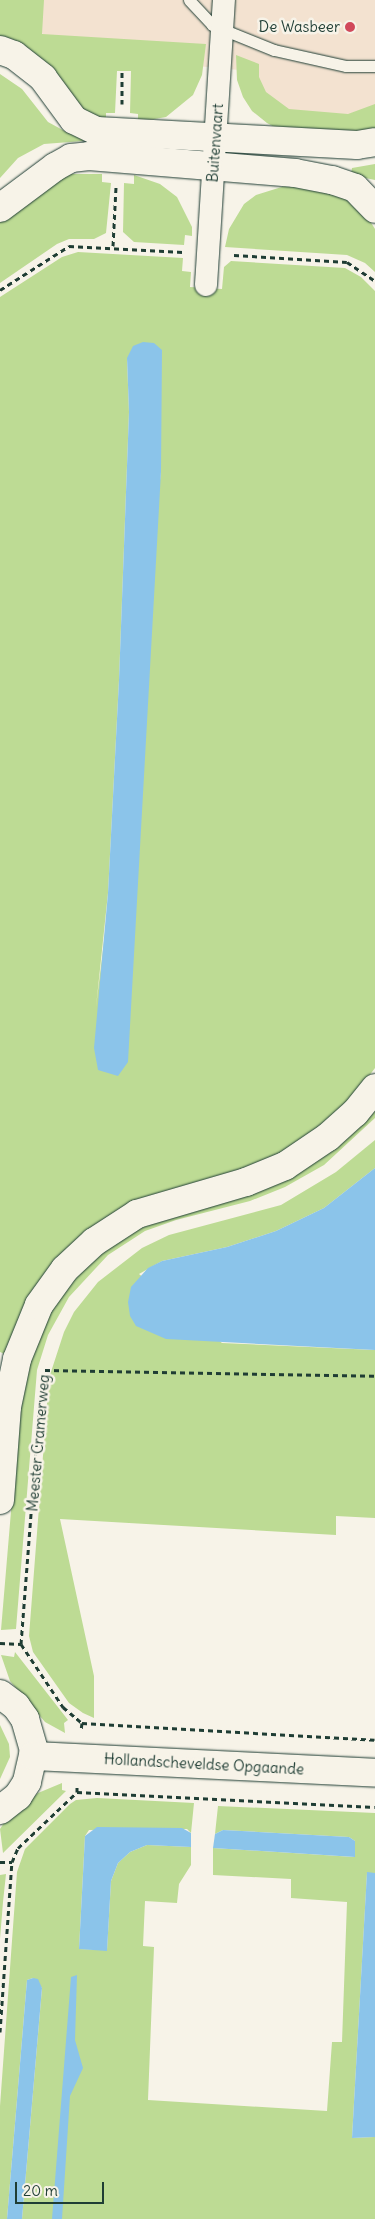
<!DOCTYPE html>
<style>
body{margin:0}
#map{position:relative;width:375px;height:2219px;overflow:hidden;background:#f7f3e8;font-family:Delius,sans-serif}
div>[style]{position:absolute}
.built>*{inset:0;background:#f3e2d0}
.green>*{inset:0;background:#bddb94}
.water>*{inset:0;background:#8bc4ea}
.path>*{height:3px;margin-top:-1.5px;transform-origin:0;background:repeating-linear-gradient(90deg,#1f3d34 0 5px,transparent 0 9px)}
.roads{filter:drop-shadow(0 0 1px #1f3d34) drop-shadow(0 0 1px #1f3d34)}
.lane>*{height:11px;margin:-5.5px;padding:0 5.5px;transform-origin:5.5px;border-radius:5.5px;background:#f7f3e8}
.street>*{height:22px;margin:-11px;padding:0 11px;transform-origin:11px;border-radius:11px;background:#f7f3e8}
.secondary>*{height:28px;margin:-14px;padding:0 14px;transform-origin:14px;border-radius:14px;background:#f7f3e8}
.dots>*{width:14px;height:14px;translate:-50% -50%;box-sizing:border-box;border:2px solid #f7f3e8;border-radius:50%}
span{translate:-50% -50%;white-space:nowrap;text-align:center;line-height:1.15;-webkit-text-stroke:5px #f7f3e8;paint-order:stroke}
.poi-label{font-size:15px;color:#1f3d34}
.right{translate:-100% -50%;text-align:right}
.street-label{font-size:15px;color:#1f3d34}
.scale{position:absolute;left:15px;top:2182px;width:89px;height:22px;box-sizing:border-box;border:2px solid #1f3d34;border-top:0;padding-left:6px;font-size:15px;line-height:18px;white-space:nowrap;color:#1f3d34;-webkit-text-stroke:4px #f7f3e8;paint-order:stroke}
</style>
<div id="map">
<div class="built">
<i style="clip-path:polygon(15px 0,375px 0,375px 117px,263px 109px,250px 71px,58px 53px)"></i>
</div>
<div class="green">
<i style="clip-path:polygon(0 0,44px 0,42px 34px,206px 44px,202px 75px,193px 95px,166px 117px,138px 122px,138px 114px,130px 113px,131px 71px,117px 71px,115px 113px,106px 113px,106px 120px,89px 117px,16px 42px,0 36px)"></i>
<i style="clip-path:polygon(236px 55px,259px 64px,259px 77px,266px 92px,289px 109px,348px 114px,375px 104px,375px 130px,369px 134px,280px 130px,267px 123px,252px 111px,243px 97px,237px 80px)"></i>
<i style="clip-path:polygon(0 74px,22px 89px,48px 122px,70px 134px,72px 131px,83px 135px,83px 141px,44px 144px,18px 158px,0 178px)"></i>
<i style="clip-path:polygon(375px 164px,375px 180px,351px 175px,352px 168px)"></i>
<i style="clip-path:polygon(68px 174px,102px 174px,102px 182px,111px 183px,106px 233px,94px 239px,69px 239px,57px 244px,0 283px,0 220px)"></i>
<i style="clip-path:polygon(134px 175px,160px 184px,177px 197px,192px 227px,192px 236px,185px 235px,184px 245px,134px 242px,123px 232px,124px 183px,134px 184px)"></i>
<i style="clip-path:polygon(288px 185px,329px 187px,360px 205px,375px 229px,375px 272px,365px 263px,347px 255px,225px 247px,229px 229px,244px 204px,256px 195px)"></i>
<i style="clip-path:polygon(evenodd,78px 252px,183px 258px,182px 271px,191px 272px,190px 287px,222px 289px,224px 267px,231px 261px,345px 268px,361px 277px,375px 291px,375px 1068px,347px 1105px,321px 1128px,279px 1156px,243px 1172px,132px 1204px,7px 1355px,0 1352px,0 297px,62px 257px,78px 252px,127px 358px,161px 472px,96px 1007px,108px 893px,119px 680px,129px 412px,127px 358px)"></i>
<i style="clip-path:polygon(375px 1105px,375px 1118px,324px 1165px,285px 1187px,250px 1201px,176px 1220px,145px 1231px,108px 1255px,69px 1297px,48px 1335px,37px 1370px,16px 1629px,1px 1630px,22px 1381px,51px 1306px,102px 1248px)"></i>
<i style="clip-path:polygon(375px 1140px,375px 1168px,324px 1208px,276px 1231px,227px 1247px,162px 1261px,139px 1274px,222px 1343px,375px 1350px,375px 1518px,336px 1516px,336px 1535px,60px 1519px,94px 1676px,94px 1718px,83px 1713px,69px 1703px,33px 1652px,29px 1636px,49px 1378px,64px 1332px,74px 1312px,98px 1282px,142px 1248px,169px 1235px,281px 1205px,336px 1172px)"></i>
<i style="clip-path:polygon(15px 1652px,68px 1720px,64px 1723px,65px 1733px,45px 1722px,10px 1681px,1px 1655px,14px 1657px)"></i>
<i style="clip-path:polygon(0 1725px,9px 1744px,10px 1757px,0 1779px)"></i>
<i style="clip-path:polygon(62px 1783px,62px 1790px,66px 1791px,3px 1853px,0 1829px,4px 1823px,38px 1793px)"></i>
<i style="clip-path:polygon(97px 1798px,194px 1803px,191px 1833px,187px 1829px,89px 1830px,85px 1836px,79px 1949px,107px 1950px,111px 1881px,118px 1863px,130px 1852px,147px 1845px,191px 1847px,191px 1865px,179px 1884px,177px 1903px,145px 1901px,143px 1946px,154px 1947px,148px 2100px,327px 2111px,332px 2042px,342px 2042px,347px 1902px,291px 1898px,291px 1879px,213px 1875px,213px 1848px,354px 1857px,355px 1841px,349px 1837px,223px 1830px,215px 1834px,218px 1806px,375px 1813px,375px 1873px,367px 1873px,352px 2138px,374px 2137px,375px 2130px,375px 2219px,22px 2219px,42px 1988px,33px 1978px,27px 1980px,7px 2219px,0 2219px,0 2106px,17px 1872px,25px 1849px,70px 1804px,76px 1800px)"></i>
<i style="clip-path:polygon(6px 1874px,3px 1902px,0 1939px,0 1875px)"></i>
</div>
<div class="water">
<i style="clip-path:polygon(143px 342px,154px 343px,162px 350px,161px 472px,128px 1062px,118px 1076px,98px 1070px,94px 1048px,108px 893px,119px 680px,129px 412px,127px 358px,133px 346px)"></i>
<i style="clip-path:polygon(375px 1168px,375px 1350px,166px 1339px,136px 1326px,130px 1316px,128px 1302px,131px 1287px,148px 1268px,162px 1261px,227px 1247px,276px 1231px,324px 1208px)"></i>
<i style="clip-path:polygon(97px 1827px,182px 1828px,191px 1833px,191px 1847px,147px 1845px,130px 1852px,118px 1863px,111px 1881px,107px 1951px,79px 1949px,85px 1836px)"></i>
<i style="clip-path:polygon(223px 1830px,349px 1837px,355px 1841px,355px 1857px,213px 1848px,215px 1834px)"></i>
<i style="clip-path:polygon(367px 1872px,375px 1873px,375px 2137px,352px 2138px)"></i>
<i style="clip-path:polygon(77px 1975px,75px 2040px,83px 2068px,70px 2096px,62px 2219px,52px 2219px,71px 1977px)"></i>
<i style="clip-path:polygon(33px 1978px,38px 1979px,42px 1988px,22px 2219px,7px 2219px,27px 1980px)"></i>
</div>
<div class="path">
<i style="left:122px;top:104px;width:32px;rotate:-90deg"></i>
<i style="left:113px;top:246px;width:59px;rotate:-87.1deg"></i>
<i style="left:234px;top:255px;width:113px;rotate:3.5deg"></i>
<i style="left:347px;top:262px;width:34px;rotate:34deg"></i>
<i style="left:0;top:290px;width:82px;rotate:-32.5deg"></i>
<i style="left:69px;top:246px;width:114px;rotate:3deg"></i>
<i style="left:45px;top:1370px;width:330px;rotate:1deg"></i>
<i style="left:0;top:1643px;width:21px;rotate:3deg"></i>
<i style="left:21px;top:1644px;width:247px;rotate:-85.6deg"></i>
<i style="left:21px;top:1644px;width:76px;rotate:56.3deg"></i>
<i style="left:63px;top:1707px;width:25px;rotate:40deg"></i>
<i style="left:82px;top:1723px;width:7px;rotate:98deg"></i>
<i style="left:82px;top:1723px;width:293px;rotate:3.3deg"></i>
<i style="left:77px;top:1792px;width:298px;rotate:2.9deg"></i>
<i style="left:0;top:1862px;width:12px"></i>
<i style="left:0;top:2032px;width:170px;rotate:-86deg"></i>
<i style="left:12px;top:1862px;width:15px;rotate:-67deg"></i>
<i style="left:18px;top:1848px;width:81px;rotate:-43.5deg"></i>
<i style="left:77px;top:1792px;width:6px;rotate:-90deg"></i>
</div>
<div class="roads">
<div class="lane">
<i style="left:189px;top:0;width:34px;rotate:47deg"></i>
<i style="left:212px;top:25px;width:67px;rotate:22deg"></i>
<i style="left:274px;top:50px;width:74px;rotate:12.5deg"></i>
<i style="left:346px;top:66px;width:29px"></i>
</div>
<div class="street">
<i style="left:206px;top:285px;width:286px;rotate:-86.4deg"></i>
</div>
<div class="secondary">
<i style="left:0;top:50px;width:15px;rotate:20deg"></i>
<i style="left:14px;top:55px;width:37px;rotate:38deg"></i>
<i style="left:43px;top:78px;width:52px;rotate:53.6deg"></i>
<i style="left:74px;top:120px;width:25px;rotate:26deg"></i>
<i style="left:97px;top:131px;width:260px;rotate:3.1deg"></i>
<i style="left:357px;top:145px;width:18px;rotate:-9deg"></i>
<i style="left:0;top:208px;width:69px;rotate:-36.7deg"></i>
<i style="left:55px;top:167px;width:18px;rotate:-29deg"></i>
<i style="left:71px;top:158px;width:18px;rotate:-6deg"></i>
<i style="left:89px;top:156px;width:207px;rotate:4.7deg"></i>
<i style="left:295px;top:173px;width:38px;rotate:11deg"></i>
<i style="left:332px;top:180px;width:24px;rotate:19deg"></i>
<i style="left:355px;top:188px;width:29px;rotate:46deg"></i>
<i style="left:0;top:1500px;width:93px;rotate:-85.7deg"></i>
<i style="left:7px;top:1407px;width:49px;rotate:-78.2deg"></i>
<i style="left:17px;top:1359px;width:58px;rotate:-67.8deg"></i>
<i style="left:39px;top:1305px;width:44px;rotate:-54.2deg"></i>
<i style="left:65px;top:1269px;width:40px;rotate:-43deg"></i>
<i style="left:94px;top:1242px;width:51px;rotate:-33.1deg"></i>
<i style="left:137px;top:1214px;width:114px;rotate:-16.4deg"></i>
<i style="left:246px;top:1182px;width:42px;rotate:-22.3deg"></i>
<i style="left:285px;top:1166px;width:52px;rotate:-34deg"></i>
<i style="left:328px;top:1137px;width:36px;rotate:-42deg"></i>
<i style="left:355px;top:1113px;width:32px;rotate:-51deg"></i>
<i style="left:0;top:1694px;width:20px;rotate:37deg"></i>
<i style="left:16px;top:1706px;width:16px;rotate:55deg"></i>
<i style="left:25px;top:1719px;width:33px;rotate:74deg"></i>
<i style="left:34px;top:1751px;width:32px;rotate:103deg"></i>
<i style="left:27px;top:1782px;width:17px;rotate:123deg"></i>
<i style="left:18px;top:1796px;width:23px;rotate:142deg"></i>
<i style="left:33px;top:1756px;width:342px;rotate:2.8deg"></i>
</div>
</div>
<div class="dots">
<i style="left:350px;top:27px;background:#d1495b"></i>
</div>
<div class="poi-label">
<span class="right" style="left:340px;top:27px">De Wasbeer</span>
</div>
<div class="street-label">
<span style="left:215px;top:143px;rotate:-86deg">Buitenvaart</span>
<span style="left:38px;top:1443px;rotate:-85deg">Meester Cramerweg</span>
<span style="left:204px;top:1764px;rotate:3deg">Hollandscheveldse Opgaande</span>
</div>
<div class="scale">20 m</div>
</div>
